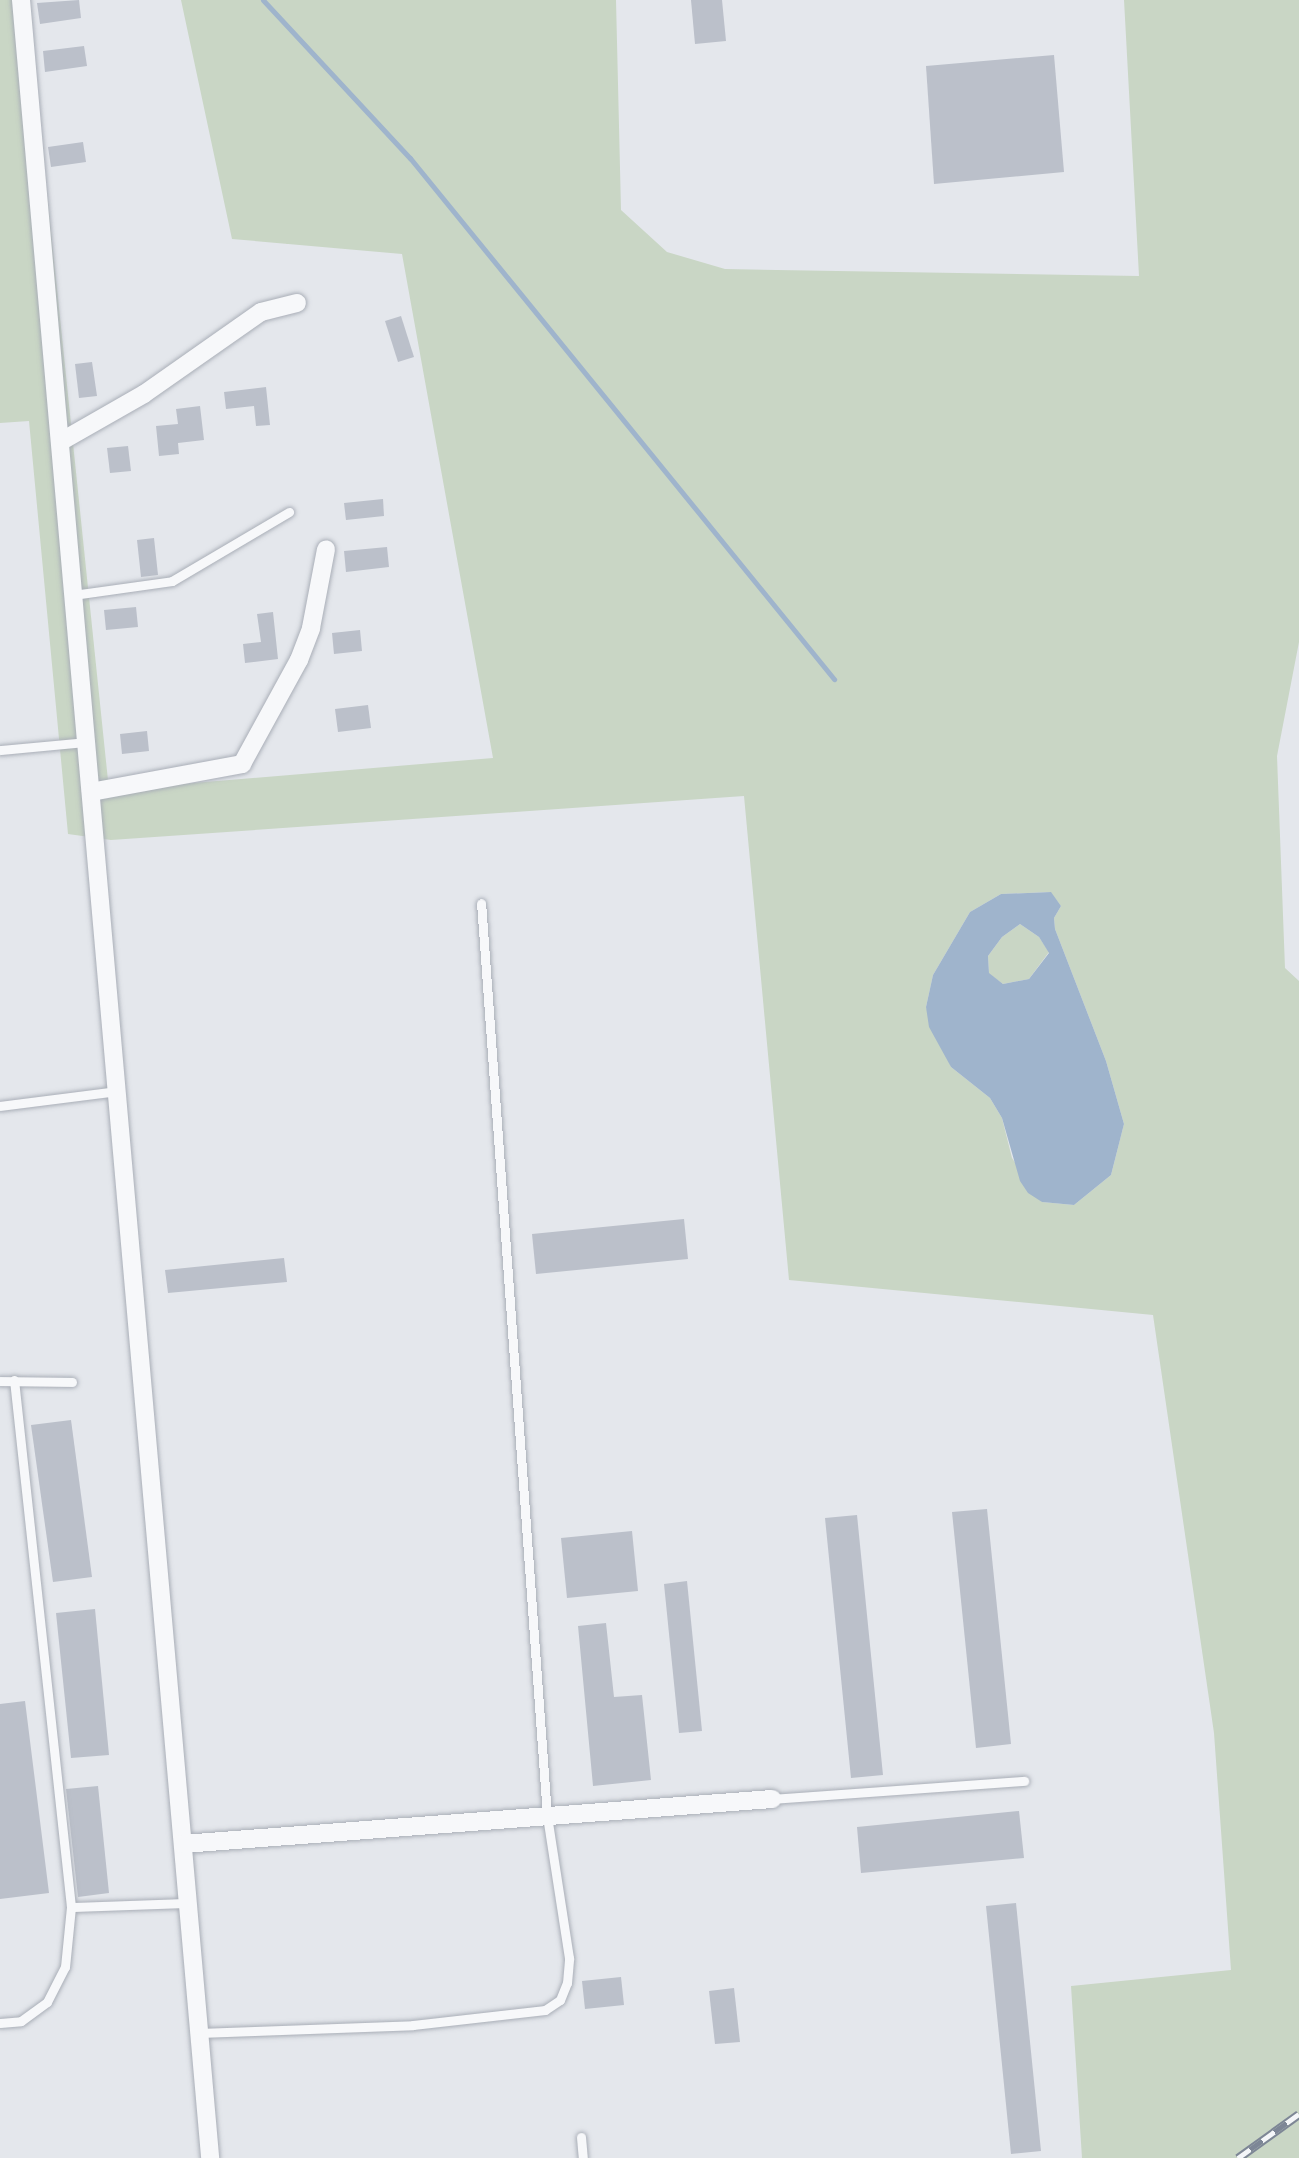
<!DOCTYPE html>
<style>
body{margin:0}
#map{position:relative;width:1299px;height:2158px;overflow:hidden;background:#e4e7ec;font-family:Ubuntu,sans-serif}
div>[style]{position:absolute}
.green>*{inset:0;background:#c9d6c5}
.water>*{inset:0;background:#9fb4cc}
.stream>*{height:5px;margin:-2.5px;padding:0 2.5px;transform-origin:2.5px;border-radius:2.5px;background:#9fb4cc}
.building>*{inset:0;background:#bbc0ca}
.roads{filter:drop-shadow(0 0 2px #a9aeb7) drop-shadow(0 0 2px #a9aeb7)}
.service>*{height:9px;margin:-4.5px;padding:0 4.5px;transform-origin:4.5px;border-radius:4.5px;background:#f7f8fa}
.minor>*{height:18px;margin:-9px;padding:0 9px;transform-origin:9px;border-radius:9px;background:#f7f8fa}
.rail>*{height:9px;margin-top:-4.5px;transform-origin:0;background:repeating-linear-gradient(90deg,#f4f6f9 0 15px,#7d8696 0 30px);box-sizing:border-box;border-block:2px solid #7d8696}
span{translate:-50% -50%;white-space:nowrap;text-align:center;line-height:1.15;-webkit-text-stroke:9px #f4f6f9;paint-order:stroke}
</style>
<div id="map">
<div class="green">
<i style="clip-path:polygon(evenodd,0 0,27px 0,109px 790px,493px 758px,402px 254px,232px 239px,181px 0,616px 0,621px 210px,667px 252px,725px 269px,1139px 276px,1124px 0,1299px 0,1299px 642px,1277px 756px,1285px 968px,1299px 981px,1299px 2158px,1082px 2158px,1071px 1986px,1231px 1970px,1214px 1733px,1153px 1315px,789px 1280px,744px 796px,111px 840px,68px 834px,29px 421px,0 423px,0 0,1050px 892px,1061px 906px,1054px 918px,1055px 929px,1106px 1061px,1124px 1124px,1111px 1175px,1074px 1205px,1042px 1202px,1012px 1158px,1002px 1118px,990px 1098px,951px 1067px,926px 1007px,933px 975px,970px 912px,1001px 894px,1050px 892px)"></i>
<i style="clip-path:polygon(1020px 924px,1039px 937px,1049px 952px,1029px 979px,1003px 984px,989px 974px,988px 956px,1002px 937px)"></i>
</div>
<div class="water">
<i style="clip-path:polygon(evenodd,1051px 892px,1061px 906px,1054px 918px,1055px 929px,1106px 1061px,1124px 1124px,1111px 1175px,1074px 1205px,1042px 1202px,1028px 1193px,1020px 1181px,1002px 1118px,990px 1098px,951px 1067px,929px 1027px,926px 1007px,933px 975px,970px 912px,1001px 894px,1051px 892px,1020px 924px,1039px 937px,1049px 953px,1029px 979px,1003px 984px,989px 973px,988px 956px,1002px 937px,1020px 924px)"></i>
</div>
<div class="stream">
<i style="left:263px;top:0;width:216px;rotate:47.1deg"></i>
<i style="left:410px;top:158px;width:672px;rotate:50.86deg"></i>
</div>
<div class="building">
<i style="clip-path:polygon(79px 0,81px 18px,40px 24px,37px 3px)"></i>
<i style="clip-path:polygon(691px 0,722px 0,726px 41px,695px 44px)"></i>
<i style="clip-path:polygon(84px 46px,87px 66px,45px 72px,43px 51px)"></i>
<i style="clip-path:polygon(1054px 55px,1064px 172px,934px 184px,926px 66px)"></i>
<i style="clip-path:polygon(83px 142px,86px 162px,51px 167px,48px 147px)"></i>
<i style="clip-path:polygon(401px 316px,414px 357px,398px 362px,385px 321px)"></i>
<i style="clip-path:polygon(92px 362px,97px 396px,79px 398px,75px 364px)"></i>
<i style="clip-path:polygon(266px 387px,270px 425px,256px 426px,254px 406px,226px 409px,224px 392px)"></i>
<i style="clip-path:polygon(200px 406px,204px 440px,178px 443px,179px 454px,159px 456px,156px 426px,178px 424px,176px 409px)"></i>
<i style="clip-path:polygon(128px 446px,131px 471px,110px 473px,107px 448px)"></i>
<i style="clip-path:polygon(383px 499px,384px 516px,346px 520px,344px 503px)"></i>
<i style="clip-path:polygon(154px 538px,158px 575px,141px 577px,137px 540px)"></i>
<i style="clip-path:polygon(387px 547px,389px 567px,346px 572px,344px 551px)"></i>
<i style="clip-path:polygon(136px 607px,138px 627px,106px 630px,104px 610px)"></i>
<i style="clip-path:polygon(273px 612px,278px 659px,245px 663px,243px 644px,261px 642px,257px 614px)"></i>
<i style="clip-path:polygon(360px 630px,362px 651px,334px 654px,332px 633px)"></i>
<i style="clip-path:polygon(368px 705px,371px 728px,338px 732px,335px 709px)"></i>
<i style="clip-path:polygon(147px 731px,149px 751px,122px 754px,120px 734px)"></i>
<i style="clip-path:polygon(684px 1219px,688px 1259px,536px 1274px,532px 1234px)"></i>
<i style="clip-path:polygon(284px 1258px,287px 1282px,168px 1293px,165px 1270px)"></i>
<i style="clip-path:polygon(71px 1420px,92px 1577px,53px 1582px,31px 1425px)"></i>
<i style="clip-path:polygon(987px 1509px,1011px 1744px,976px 1748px,952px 1512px)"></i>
<i style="clip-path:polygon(857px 1515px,883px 1775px,851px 1778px,825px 1518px)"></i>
<i style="clip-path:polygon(632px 1531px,638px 1591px,567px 1598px,561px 1538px)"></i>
<i style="clip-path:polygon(687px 1581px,702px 1731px,679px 1733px,664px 1584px)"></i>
<i style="clip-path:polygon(95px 1609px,109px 1755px,71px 1758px,56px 1613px)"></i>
<i style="clip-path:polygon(606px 1623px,614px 1697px,642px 1695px,651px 1780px,593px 1786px,578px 1626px)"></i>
<i style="clip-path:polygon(25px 1701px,49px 1893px,0 1899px,0 1704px)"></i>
<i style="clip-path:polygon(98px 1786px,109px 1893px,78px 1897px,66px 1789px)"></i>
<i style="clip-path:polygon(1019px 1811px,1024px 1858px,861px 1873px,857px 1827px)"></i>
<i style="clip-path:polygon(1016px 1903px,1041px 2151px,1011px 2154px,986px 1906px)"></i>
<i style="clip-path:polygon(621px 1977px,624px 2005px,585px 2009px,582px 1981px)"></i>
<i style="clip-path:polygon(734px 1988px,740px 2042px,715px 2044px,709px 1991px)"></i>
</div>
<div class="roads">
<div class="service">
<i style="left:73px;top:595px;width:100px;rotate:-8deg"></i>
<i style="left:172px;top:581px;width:136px;rotate:-30.5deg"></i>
<i style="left:0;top:750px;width:86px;rotate:-5.3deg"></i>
<i style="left:0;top:1106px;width:118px;rotate:-7.3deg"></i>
<i style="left:0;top:1381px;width:72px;rotate:0.8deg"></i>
<i style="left:772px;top:1799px;width:253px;rotate:-4.1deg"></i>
<i style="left:71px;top:1907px;width:117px;rotate:-2deg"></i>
<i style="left:0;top:2023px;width:21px;rotate:-5deg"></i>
<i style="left:21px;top:2021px;width:32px;rotate:-36deg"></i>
<i style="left:47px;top:2002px;width:39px;rotate:-63deg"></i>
<i style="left:65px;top:1967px;width:60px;rotate:-84.3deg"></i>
<i style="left:71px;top:1907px;width:530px;rotate:-96.17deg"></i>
<i style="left:199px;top:2033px;width:214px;rotate:-2.1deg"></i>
<i style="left:413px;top:2025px;width:133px;rotate:-6.5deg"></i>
<i style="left:545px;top:2010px;width:18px;rotate:-34deg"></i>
<i style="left:560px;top:2000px;width:18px;rotate:-68deg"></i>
<i style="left:567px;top:1983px;width:25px;rotate:-85deg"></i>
<i style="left:569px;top:1958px;width:144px;rotate:-98.8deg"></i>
<i style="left:547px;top:1816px;width:915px;rotate:-94.13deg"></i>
<i style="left:581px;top:2137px;width:21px;rotate:85deg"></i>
</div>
<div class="minor">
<i style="left:21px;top:0;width:2166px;rotate:84.99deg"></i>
<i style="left:60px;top:442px;width:97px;rotate:-29.7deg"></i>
<i style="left:144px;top:394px;width:143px;rotate:-35deg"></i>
<i style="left:261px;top:312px;width:37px;rotate:-14deg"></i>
<i style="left:91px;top:792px;width:154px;rotate:-10.5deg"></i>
<i style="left:242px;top:764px;width:119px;rotate:-61.3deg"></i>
<i style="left:299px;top:660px;width:34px;rotate:-69deg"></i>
<i style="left:311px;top:628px;width:80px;rotate:-79.2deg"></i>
<i style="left:183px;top:1844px;width:591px;rotate:-4.37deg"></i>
</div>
</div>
<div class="rail">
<i style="left:1238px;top:2158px;width:75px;rotate:-35.8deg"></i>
</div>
</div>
